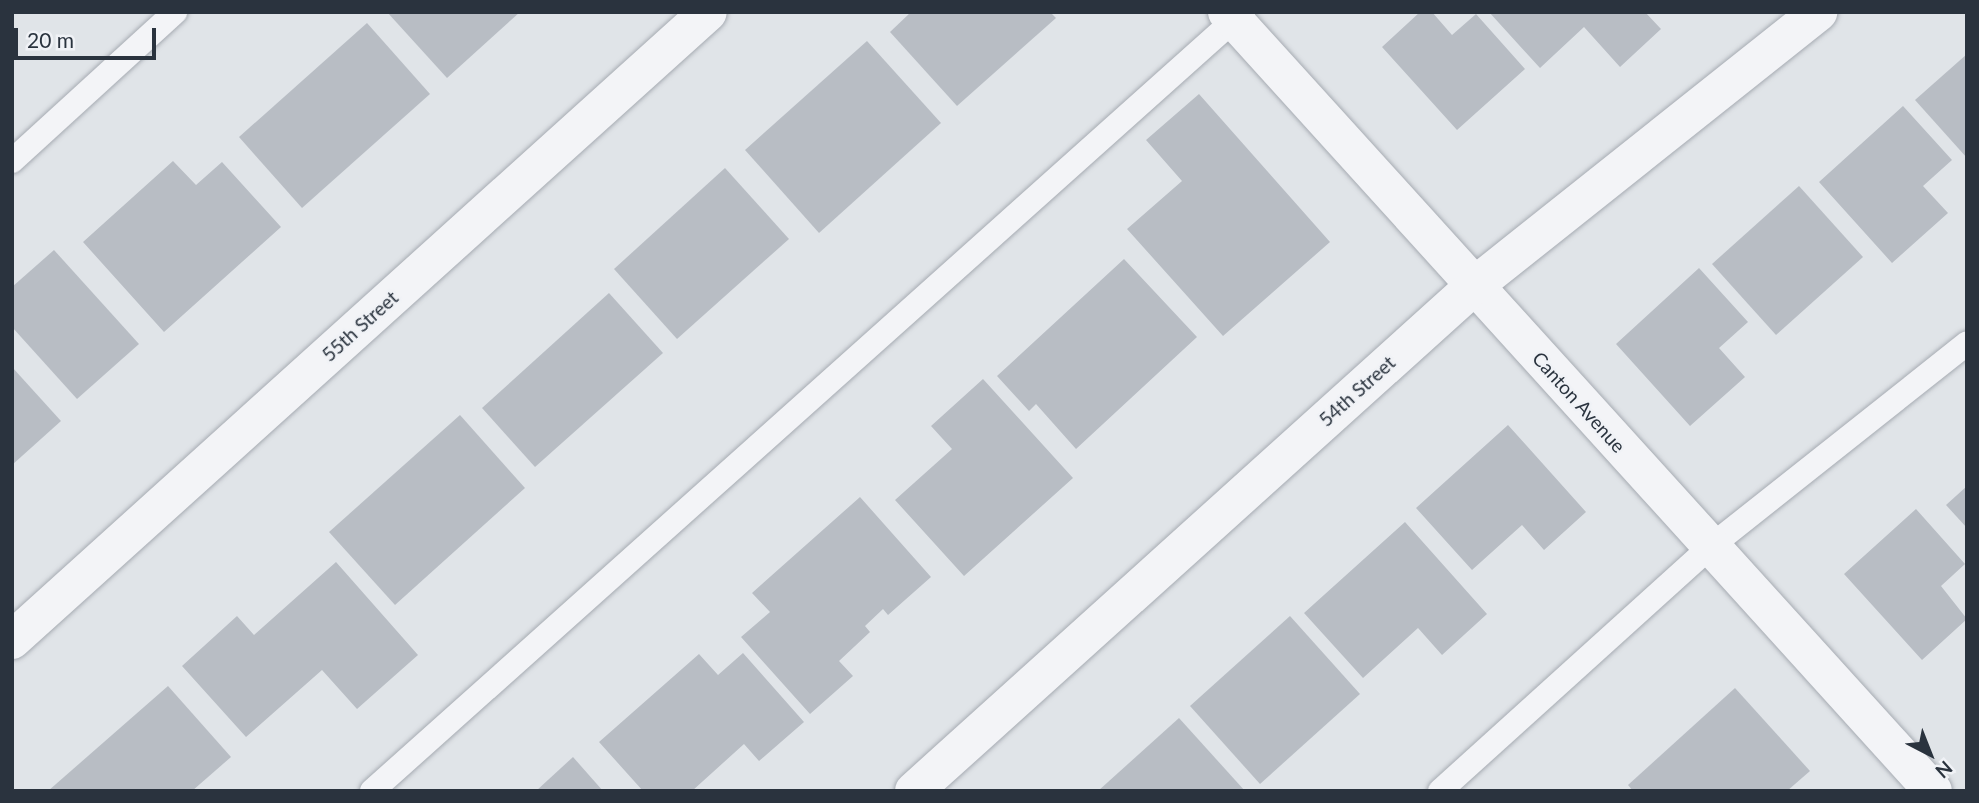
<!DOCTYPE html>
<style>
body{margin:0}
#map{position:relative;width:1979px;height:803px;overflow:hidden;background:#e0e4e8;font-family:Lato,sans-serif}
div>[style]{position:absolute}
.building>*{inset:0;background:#b8bdc4}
.roads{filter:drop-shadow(0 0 2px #a6abb2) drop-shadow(0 0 2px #a6abb2)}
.service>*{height:24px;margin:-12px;padding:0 12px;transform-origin:12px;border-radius:12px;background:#f3f4f7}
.minor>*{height:38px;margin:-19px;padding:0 19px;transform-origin:19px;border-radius:19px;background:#f3f4f7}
span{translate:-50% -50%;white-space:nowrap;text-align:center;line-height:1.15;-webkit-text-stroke:5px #f0f2f6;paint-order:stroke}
.street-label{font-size:19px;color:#2a333e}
.frame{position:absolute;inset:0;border:14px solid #2a333e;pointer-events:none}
.north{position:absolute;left:1895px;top:719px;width:70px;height:70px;-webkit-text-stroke:5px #f0f2f6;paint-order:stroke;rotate:138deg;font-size:19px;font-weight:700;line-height:28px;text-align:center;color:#2a333e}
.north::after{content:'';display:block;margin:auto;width:24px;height:32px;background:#2a333e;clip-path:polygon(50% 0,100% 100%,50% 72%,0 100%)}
.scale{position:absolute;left:14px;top:28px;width:142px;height:32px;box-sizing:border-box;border:4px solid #2a333e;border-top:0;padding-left:9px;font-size:21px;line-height:24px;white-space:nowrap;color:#2a333e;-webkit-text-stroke:5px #f0f2f6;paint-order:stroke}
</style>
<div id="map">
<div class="building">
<i style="clip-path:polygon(387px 12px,520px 12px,447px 78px)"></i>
<i style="clip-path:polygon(911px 12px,1050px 12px,1056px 18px,957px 106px,890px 32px)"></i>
<i style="clip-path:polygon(1420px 12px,1432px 12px,1452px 35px,1476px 14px,1525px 69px,1457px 130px,1382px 47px)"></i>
<i style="clip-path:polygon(1489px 12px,1645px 12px,1661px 29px,1620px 67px,1584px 27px,1540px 68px)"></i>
<i style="clip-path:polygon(367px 23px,430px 94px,302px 208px,239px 137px)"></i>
<i style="clip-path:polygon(867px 41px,941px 123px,819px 233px,745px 150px)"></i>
<i style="clip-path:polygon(1967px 54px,1967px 158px,1915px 100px)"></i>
<i style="clip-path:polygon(1199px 94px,1330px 242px,1223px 336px,1127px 229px,1182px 181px,1146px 140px)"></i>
<i style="clip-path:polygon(1903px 106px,1952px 160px,1923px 186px,1948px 213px,1892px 263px,1819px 182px)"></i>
<i style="clip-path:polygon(173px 161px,196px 185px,222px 162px,281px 227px,164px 332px,83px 242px)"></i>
<i style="clip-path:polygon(725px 168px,789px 239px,677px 339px,614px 269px)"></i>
<i style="clip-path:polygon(1799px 186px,1863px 257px,1776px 335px,1712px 264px)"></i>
<i style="clip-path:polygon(54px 250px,139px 344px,77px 399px,12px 327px,12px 287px)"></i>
<i style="clip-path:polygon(1124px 259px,1197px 337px,1076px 449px,1036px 404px,1029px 411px,997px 376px)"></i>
<i style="clip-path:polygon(1699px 268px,1748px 322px,1719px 348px,1745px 377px,1690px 426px,1616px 344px)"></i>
<i style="clip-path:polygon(609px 293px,663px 353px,535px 467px,482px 408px)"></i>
<i style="clip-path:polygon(12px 367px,61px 421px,12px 465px)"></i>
<i style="clip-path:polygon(983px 379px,1073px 478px,964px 576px,895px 500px,952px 449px,931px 426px)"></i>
<i style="clip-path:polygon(460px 415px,525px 488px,395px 605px,329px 532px)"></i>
<i style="clip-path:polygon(1508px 425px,1586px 512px,1544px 550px,1522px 525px,1472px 570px,1416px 508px)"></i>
<i style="clip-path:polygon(1967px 486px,1967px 528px,1946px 505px)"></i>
<i style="clip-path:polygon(860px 497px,931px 577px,888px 615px,883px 609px,865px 626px,870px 632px,839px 661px,853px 676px,810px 714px,741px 637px,770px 612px,752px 593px)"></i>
<i style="clip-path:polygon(1916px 509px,1965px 564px,1941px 586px,1967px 619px,1922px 660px,1844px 574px)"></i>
<i style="clip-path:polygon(1405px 522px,1487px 614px,1442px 655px,1418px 628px,1363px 678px,1304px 613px)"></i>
<i style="clip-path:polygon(336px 562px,418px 655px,357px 709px,322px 670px,246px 737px,182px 666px,237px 616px,254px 635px)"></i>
<i style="clip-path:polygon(1290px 616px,1360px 694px,1260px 784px,1190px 706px)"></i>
<i style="clip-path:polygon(743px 653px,804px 722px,759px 761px,744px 744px,692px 791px,643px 791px,599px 742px,699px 654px,718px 675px)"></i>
<i style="clip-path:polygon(168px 686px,231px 757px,192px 791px,48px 791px)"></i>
<i style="clip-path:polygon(1735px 688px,1810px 771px,1787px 791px,1633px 791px,1628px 785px)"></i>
<i style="clip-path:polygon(1179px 718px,1245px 791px,1098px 791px)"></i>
<i style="clip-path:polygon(573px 757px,603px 791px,536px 791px)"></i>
</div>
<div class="roads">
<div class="service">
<i style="left:12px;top:161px;width:221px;rotate:-42.4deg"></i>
<i style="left:372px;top:791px;width:1169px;rotate:-41.81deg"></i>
<i style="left:1440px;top:791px;width:364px;rotate:-42.1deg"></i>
<i style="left:1710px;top:547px;width:328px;rotate:-38.4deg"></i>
</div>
<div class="minor">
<i style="left:1227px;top:12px;width:1051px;rotate:47.81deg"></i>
<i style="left:12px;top:640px;width:937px;rotate:-42.06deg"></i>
<i style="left:914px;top:791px;width:754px;rotate:-42.04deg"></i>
<i style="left:1474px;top:286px;width:440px;rotate:-38.5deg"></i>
</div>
</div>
<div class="street-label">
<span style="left:360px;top:326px;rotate:-42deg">55th Street</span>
<span style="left:1357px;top:391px;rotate:-42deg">54th Street</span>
<span style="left:1579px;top:402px;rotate:48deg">Canton Avenue</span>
</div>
<div class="frame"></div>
<div class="north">N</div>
<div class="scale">20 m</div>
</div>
